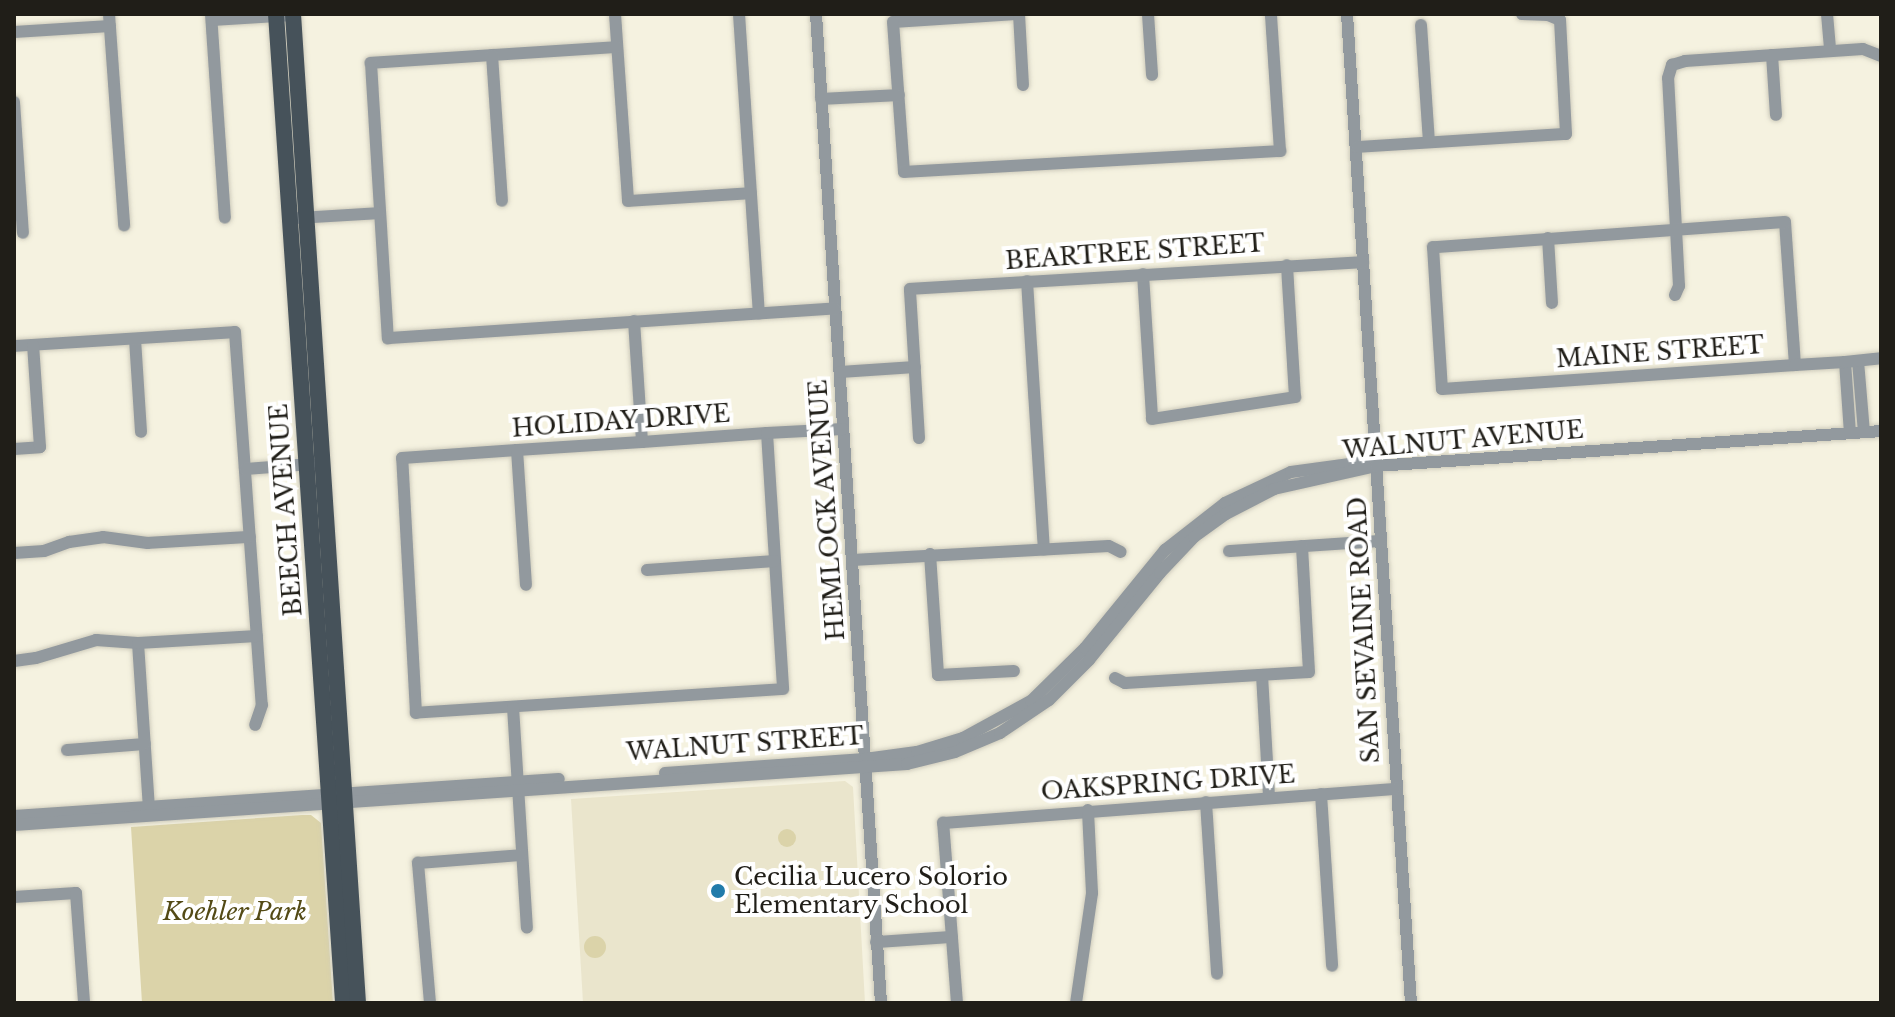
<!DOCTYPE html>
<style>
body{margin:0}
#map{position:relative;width:1895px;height:1017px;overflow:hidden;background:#f5f2e0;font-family:"Libre Baskerville",serif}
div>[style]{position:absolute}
.built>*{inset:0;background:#eae5cc}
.green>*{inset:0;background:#dbd3a9}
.round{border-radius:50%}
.roads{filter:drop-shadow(0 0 2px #cfccbc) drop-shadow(0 0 2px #cfccbc)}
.minor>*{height:12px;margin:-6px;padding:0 6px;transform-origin:6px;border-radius:6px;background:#92999e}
.major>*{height:16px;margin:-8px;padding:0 8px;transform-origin:8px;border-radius:8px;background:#46525a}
.dots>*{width:22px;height:22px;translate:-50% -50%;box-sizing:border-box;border:4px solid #fff;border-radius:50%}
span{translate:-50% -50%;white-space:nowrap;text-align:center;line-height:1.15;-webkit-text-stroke:8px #fff;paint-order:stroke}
.street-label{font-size:24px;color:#201e18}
.poi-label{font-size:24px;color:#201e18}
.left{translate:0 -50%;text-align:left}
.park-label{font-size:24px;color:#534a15;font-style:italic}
.frame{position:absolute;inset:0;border:16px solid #201e18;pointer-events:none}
</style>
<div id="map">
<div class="built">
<i style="clip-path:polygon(845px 781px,853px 787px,865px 1003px,583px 1003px,571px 799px)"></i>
</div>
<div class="green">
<i style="clip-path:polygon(302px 815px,311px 815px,321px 823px,333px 1003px,142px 1003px,131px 827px)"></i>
<i class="round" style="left:778px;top:829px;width:18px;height:18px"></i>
<i class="round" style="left:584px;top:936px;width:22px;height:22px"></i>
</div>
<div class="roads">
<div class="minor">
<i style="left:109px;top:14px;width:212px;rotate:85.9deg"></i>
<i style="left:211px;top:14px;width:204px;rotate:86.1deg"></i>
<i style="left:615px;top:14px;width:187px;rotate:86deg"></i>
<i style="left:628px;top:201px;width:123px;rotate:-3.7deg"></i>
<i style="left:739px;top:14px;width:300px;rotate:86.2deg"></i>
<i style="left:816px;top:14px;width:991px;rotate:86.24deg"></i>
<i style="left:1016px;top:14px;width:123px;rotate:176.3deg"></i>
<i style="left:893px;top:22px;width:150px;rotate:85.8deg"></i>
<i style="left:904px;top:172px;width:377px;rotate:-3.2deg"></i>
<i style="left:1280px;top:151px;width:137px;rotate:-93.8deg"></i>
<i style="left:1019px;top:14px;width:71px;rotate:86.8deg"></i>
<i style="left:1148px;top:14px;width:61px;rotate:86.2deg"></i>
<i style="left:1347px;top:14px;width:991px;rotate:86.3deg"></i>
<i style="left:1827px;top:14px;width:37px;rotate:85deg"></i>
<i style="left:212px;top:20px;width:81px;rotate:-3.5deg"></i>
<i style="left:1421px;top:25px;width:117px;rotate:86.1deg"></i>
<i style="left:14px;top:32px;width:96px;rotate:-3.6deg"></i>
<i style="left:617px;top:47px;width:247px;rotate:176.3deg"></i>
<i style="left:371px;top:63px;width:276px;rotate:86.5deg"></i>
<i style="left:388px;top:338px;width:448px;rotate:-3.8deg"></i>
<i style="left:492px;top:55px;width:146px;rotate:86.1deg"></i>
<i style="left:1772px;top:55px;width:60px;rotate:86.2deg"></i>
<i style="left:821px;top:99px;width:78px;rotate:-2.9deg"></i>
<i style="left:14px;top:102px;width:131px;rotate:86.1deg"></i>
<i style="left:1357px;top:147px;width:209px;rotate:-3.6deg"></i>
<i style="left:1566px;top:134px;width:114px;rotate:-93deg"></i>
<i style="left:1560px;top:20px;width:13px;rotate:-157deg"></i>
<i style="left:1548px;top:15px;width:26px;rotate:-178deg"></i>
<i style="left:298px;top:218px;width:81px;rotate:-3.5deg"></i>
<i style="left:1548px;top:238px;width:65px;rotate:86.5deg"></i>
<i style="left:1143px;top:274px;width:145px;rotate:86.4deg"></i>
<i style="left:1152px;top:419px;width:145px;rotate:-8.7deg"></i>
<i style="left:1295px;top:397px;width:132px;rotate:-93.5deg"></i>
<i style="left:1027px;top:281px;width:269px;rotate:86.4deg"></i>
<i style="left:1675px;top:295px;width:10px;rotate:-66deg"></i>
<i style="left:1679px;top:286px;width:208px;rotate:-93deg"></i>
<i style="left:1668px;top:78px;width:14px;rotate:-73deg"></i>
<i style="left:1672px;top:65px;width:14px;rotate:-17deg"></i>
<i style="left:1685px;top:61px;width:178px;rotate:-3.9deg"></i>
<i style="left:1863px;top:49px;width:19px;rotate:21deg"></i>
<i style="left:634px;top:321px;width:121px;rotate:86.2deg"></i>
<i style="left:135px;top:339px;width:93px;rotate:86.3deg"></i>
<i style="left:14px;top:346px;width:221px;rotate:-3.6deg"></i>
<i style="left:235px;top:332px;width:374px;rotate:85.9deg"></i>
<i style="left:262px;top:705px;width:21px;rotate:109deg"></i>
<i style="left:1858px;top:361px;width:71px;rotate:85.2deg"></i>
<i style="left:1845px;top:362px;width:71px;rotate:86deg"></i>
<i style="left:1795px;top:365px;width:143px;rotate:-94deg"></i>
<i style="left:1785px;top:222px;width:353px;rotate:175.9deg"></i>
<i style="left:1433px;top:247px;width:142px;rotate:86.4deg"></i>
<i style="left:1442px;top:389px;width:354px;rotate:-3.9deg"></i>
<i style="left:1795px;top:365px;width:50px;rotate:-3.4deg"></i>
<i style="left:1845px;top:362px;width:36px;rotate:-6deg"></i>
<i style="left:840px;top:372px;width:75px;rotate:-3.8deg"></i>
<i style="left:767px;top:433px;width:256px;rotate:86.4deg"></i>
<i style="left:783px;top:689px;width:368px;rotate:176.3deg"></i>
<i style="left:416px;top:713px;width:255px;rotate:-93.1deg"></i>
<i style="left:402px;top:458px;width:115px;rotate:-4deg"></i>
<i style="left:517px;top:450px;width:125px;rotate:-3.7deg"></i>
<i style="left:642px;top:442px;width:125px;rotate:-4.1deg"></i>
<i style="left:767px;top:433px;width:76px;rotate:-3deg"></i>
<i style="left:919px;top:438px;width:149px;rotate:-93.5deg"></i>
<i style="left:910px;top:289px;width:454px;rotate:-3.4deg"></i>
<i style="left:14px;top:449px;width:26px;rotate:-4deg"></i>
<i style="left:40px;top:447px;width:102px;rotate:-93.9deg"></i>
<i style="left:517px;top:450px;width:135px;rotate:86.2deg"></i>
<i style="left:245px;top:469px;width:67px;rotate:-4.3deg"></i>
<i style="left:1229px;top:551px;width:152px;rotate:-3.8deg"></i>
<i style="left:14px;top:553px;width:30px;rotate:-4deg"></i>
<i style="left:44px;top:551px;width:27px;rotate:-20deg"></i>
<i style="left:69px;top:542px;width:34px;rotate:-8deg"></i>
<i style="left:103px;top:537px;width:45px;rotate:7.6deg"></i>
<i style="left:148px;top:543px;width:102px;rotate:-3.4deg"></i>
<i style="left:930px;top:554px;width:121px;rotate:86.2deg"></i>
<i style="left:938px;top:675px;width:76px;rotate:-3deg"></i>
<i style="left:852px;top:560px;width:257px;rotate:-3.1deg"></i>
<i style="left:1109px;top:546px;width:13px;rotate:27deg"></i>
<i style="left:647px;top:570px;width:128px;rotate:-4deg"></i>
<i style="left:138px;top:643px;width:164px;rotate:86.2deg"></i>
<i style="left:14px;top:661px;width:22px;rotate:-8deg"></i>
<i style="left:36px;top:658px;width:63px;rotate:-16.7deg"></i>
<i style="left:96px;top:640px;width:42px;rotate:4.1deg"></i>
<i style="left:138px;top:643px;width:119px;rotate:-3.4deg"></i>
<i style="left:1262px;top:675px;width:122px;rotate:86.7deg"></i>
<i style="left:1115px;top:678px;width:11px;rotate:27deg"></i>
<i style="left:1125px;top:683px;width:184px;rotate:-3.4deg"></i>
<i style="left:1309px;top:672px;width:126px;rotate:-93.2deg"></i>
<i style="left:513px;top:707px;width:221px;rotate:86.4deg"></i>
<i style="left:67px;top:750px;width:78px;rotate:-4.4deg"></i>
<i style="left:665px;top:773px;width:200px;rotate:-4deg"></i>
<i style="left:865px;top:759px;width:52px;rotate:-7.7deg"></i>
<i style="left:917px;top:752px;width:48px;rotate:-16.9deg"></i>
<i style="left:963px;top:738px;width:77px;rotate:-28.6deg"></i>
<i style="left:1031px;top:701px;width:76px;rotate:-44.5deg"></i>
<i style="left:1085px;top:648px;width:127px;rotate:-50.8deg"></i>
<i style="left:1165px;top:550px;width:76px;rotate:-38.1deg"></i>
<i style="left:1225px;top:503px;width:73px;rotate:-25.2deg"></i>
<i style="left:1291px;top:472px;width:74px;rotate:-7.8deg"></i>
<i style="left:1364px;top:462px;width:13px;rotate:18deg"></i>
<i style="left:1321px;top:794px;width:172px;rotate:86.3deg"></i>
<i style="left:1206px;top:802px;width:172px;rotate:86.3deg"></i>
<i style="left:14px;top:816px;width:546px;rotate:-3.88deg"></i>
<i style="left:14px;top:825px;width:895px;rotate:-3.91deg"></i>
<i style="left:907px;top:764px;width:49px;rotate:-14deg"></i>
<i style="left:955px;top:752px;width:49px;rotate:-22.9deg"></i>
<i style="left:1000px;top:733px;width:59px;rotate:-34deg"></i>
<i style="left:1049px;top:700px;width:57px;rotate:-45deg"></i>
<i style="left:1089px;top:660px;width:112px;rotate:-50.8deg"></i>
<i style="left:1160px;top:573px;width:50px;rotate:-46.6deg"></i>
<i style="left:1194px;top:537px;width:39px;rotate:-36deg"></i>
<i style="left:1226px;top:514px;width:54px;rotate:-27.5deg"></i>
<i style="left:1274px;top:489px;width:105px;rotate:-12.7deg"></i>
<i style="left:1376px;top:466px;width:506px;rotate:-3.96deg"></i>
<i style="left:14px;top:897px;width:62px;rotate:-3.7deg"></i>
<i style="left:76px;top:893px;width:110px;rotate:85.8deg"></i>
<i style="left:876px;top:942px;width:76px;rotate:-3.8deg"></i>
<i style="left:430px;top:1003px;width:141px;rotate:-94.9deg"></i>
<i style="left:418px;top:863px;width:103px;rotate:-4.4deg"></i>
<i style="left:957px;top:1003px;width:181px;rotate:-94.4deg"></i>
<i style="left:943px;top:823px;width:453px;rotate:-4.3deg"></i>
<i style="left:1076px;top:1003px;width:111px;rotate:-81.7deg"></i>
<i style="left:1092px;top:893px;width:83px;rotate:-92.8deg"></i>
</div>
<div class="major">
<i style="left:276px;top:14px;width:991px;rotate:86.12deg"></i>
<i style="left:293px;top:14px;width:991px;rotate:86.24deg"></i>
</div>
</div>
<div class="dots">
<i style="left:718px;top:891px;background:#217baa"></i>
</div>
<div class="street-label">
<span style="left:1135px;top:252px;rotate:-4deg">BEARTREE STREET</span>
<span style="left:1660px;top:352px;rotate:-4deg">MAINE STREET</span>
<span style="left:621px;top:421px;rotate:-4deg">HOLIDAY DRIVE</span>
<span style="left:1463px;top:440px;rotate:-5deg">WALNUT AVENUE</span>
<span style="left:286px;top:510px;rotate:-94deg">BEECH AVENUE</span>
<span style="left:827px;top:510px;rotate:-94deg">HEMLOCK AVENUE</span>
<span style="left:1364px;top:630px;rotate:-93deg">SAN SEVAINE ROAD</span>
<span style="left:745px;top:744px;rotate:-4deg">WALNUT STREET</span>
<span style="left:1168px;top:783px;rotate:-4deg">OAKSPRING DRIVE</span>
</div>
<div class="poi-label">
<span class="left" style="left:734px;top:891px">Cecilia Lucero Solorio<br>Elementary School</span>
</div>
<div class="park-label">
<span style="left:235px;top:912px">Koehler Park</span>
</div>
<div class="frame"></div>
</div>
